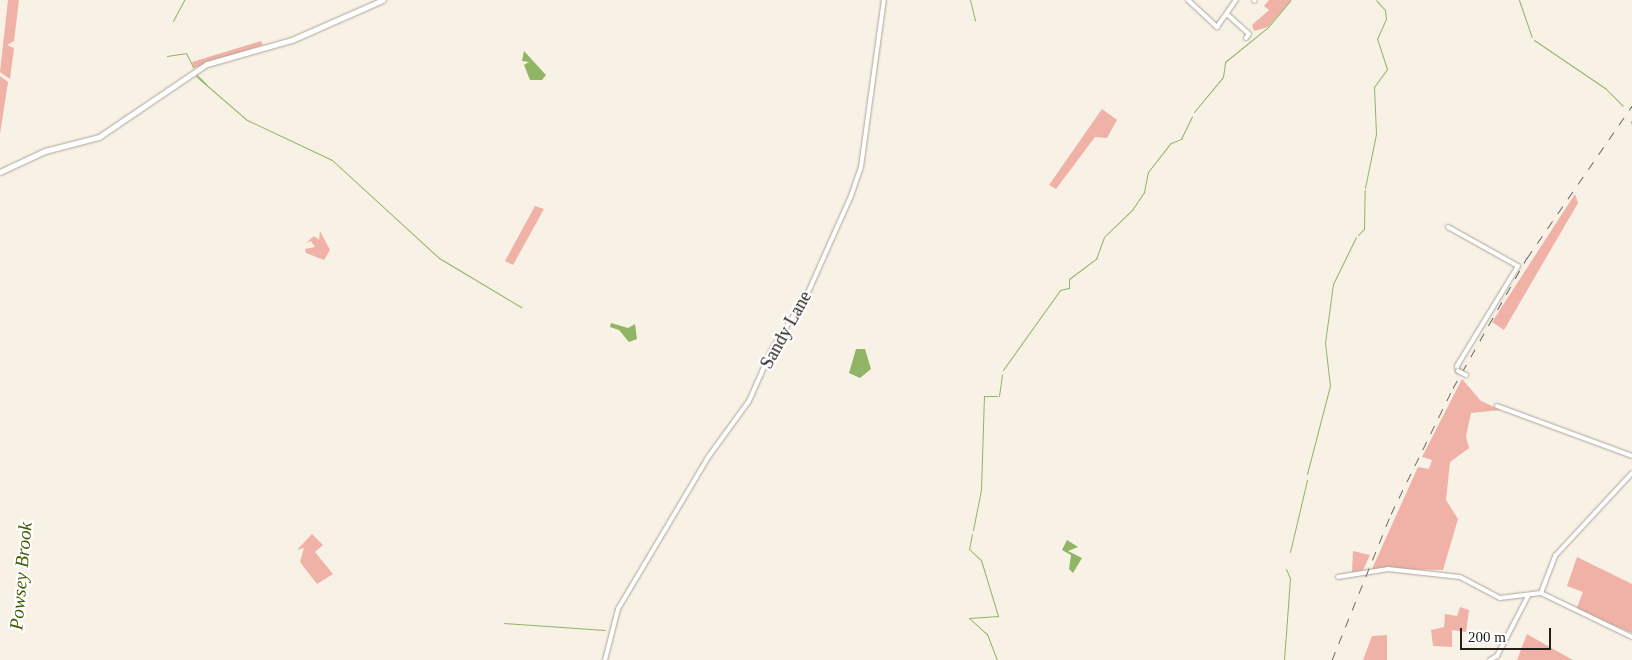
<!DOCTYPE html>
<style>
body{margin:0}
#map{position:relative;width:1632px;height:660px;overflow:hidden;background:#f8f1e5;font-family:Georgia,serif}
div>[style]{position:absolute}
.green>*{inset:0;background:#f0b2a6}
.water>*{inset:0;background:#91b465}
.stream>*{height:1px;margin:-0.5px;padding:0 0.5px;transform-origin:0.5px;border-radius:0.5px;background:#91b465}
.roads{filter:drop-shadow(0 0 1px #aca59a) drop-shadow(0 0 1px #aca59a)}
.minor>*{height:4px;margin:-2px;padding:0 2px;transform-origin:2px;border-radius:2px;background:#fff}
.major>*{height:4.5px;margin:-2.25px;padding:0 2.25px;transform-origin:2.25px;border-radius:2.25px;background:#fff}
.rail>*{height:1px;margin-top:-0.5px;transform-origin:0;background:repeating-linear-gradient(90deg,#6a665f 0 9px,transparent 0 18px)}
.bridges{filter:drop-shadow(0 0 1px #aca59a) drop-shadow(0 0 1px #aca59a)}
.minor-bridge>*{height:4px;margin:-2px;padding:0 2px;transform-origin:2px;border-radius:2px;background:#fff}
span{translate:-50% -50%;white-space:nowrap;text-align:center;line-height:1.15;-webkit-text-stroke:4.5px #fff;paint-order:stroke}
.street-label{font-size:18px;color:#23201c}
.water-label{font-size:19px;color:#3e5b00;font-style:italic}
.scale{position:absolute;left:1460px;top:628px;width:91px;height:22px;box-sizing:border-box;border:2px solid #23201c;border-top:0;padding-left:6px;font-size:15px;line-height:18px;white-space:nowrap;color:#23201c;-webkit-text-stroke:4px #fff;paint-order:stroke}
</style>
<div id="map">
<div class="green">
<i style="clip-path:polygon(8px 0,19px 0,14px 41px,7px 45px,14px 48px,10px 79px,0 72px)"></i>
<i style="clip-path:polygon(1269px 0,1291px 0,1268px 27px,1254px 31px,1252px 25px,1269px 10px,1264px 6px)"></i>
<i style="clip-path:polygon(261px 41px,263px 45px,194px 68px,192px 62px)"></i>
<i style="clip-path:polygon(0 76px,8px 82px,0 134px)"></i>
<i style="clip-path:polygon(1102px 109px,1117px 120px,1107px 138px,1095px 137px,1056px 189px,1049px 185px)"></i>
<i style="clip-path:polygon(1575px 194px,1578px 203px,1504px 330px,1492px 322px)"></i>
<i style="clip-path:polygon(535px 206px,544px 209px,513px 265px,505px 261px)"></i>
<i style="clip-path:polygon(320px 231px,330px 250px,324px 260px,306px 253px,305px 249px,315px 247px,311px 241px,306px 243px,314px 236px,319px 240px)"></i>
<i style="clip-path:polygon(1462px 379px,1481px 401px,1501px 410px,1471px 413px,1466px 436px,1469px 448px,1450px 462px,1446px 500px,1458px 519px,1443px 570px,1372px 569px,1418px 467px,1429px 469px,1432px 460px,1422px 457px)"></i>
<i style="clip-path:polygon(312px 534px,323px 545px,315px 552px,333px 574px,317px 584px,300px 562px,304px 548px,297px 550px)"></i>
<i style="clip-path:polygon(1353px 551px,1370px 555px,1363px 570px,1352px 572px)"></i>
<i style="clip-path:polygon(1577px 557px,1632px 584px,1632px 633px,1576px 610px,1583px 592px,1567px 586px)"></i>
<i style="clip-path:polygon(1460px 607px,1469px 610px,1466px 632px,1452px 630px,1452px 647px,1433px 646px,1431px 630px,1444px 627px,1445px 614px,1457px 616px)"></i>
<i style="clip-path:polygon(1527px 634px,1546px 645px,1573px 660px,1517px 660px)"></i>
<i style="clip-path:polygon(1387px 635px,1387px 660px,1363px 660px,1372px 636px)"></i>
</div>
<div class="water">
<i style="clip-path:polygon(524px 51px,546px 75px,542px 80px,530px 80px,524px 65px,529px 62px,522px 61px)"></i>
<i style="clip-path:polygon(611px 323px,628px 328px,635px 324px,637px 339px,629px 342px,619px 330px,610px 327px)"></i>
<i style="clip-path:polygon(856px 349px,865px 349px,871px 369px,860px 378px,849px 373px)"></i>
<i style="clip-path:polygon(1067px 540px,1078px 547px,1068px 551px,1082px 558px,1073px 573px,1069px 569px,1071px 555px,1062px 550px)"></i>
</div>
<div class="stream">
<i style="left:970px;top:0;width:21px;rotate:76deg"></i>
<i style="left:1519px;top:0;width:39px;rotate:71deg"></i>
<i style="left:173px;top:21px;width:24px;rotate:-62deg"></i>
<i style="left:1534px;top:40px;width:86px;rotate:34.1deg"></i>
<i style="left:1605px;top:88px;width:25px;rotate:45deg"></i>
<i style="left:186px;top:53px;width:16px;rotate:63deg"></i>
<i style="left:167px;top:56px;width:18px;rotate:-9deg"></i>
<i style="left:196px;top:74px;width:14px;rotate:45deg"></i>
<i style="left:196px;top:76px;width:67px;rotate:40.8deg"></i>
<i style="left:247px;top:120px;width:94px;rotate:25.2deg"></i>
<i style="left:332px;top:160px;width:145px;rotate:42.5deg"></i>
<i style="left:439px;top:258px;width:96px;rotate:30.9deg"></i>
<i style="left:1194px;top:112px;width:45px;rotate:-50.4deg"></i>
<i style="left:1223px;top:77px;width:15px;rotate:-82deg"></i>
<i style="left:1225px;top:62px;width:55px;rotate:-39.1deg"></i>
<i style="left:1268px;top:27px;width:35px;rotate:-50deg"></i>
<i style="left:1631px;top:121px;width:4px;rotate:76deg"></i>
<i style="left:1365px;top:188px;width:55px;rotate:-78.5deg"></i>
<i style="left:1376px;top:134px;width:47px;rotate:-92.4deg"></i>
<i style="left:1374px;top:87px;width:22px;rotate:-54deg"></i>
<i style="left:1387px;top:69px;width:32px;rotate:-108deg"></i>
<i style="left:1377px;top:39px;width:22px;rotate:-66deg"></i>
<i style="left:1386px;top:19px;width:9px;rotate:-96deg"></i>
<i style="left:1385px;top:10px;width:13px;rotate:-132deg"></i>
<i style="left:1358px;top:235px;width:8px;rotate:-45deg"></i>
<i style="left:1364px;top:229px;width:39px;rotate:-89deg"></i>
<i style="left:1003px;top:370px;width:98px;rotate:-54.5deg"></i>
<i style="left:1060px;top:290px;width:9px;rotate:-13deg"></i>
<i style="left:1069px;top:288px;width:9px;rotate:-90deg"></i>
<i style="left:1069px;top:279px;width:34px;rotate:-37deg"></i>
<i style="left:1096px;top:259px;width:23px;rotate:-70deg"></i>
<i style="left:1104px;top:237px;width:39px;rotate:-44deg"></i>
<i style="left:1132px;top:210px;width:22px;rotate:-56deg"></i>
<i style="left:1144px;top:192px;width:20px;rotate:-79deg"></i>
<i style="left:1148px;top:172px;width:37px;rotate:-52deg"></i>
<i style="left:1171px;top:143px;width:11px;rotate:-22deg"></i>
<i style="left:1181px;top:139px;width:25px;rotate:-64deg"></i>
<i style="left:999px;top:396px;width:22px;rotate:-82deg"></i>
<i style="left:1307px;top:474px;width:91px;rotate:-75.4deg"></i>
<i style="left:1330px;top:386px;width:43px;rotate:-96.6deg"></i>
<i style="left:1325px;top:343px;width:60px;rotate:-82.3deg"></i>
<i style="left:1333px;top:284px;width:52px;rotate:-63.9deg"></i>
<i style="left:973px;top:530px;width:41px;rotate:-78.7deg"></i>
<i style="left:981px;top:490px;width:94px;rotate:-88.2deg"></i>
<i style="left:984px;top:396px;width:13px"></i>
<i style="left:972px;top:534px;width:15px;rotate:101deg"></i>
<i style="left:969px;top:549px;width:16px;rotate:43deg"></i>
<i style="left:981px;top:560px;width:59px;rotate:73.1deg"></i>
<i style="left:998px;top:616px;width:29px;rotate:176deg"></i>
<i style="left:969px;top:618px;width:24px;rotate:42deg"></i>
<i style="left:987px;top:634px;width:28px;rotate:69deg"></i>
<i style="left:1290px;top:552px;width:74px;rotate:-76.7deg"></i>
<i style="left:504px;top:623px;width:101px;rotate:4deg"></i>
<i style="left:1284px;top:660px;width:82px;rotate:-85.8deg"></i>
<i style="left:1290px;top:578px;width:10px;rotate:-114deg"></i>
</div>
<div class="roads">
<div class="minor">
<i style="left:1188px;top:0;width:40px;rotate:43deg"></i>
<i style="left:1217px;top:27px;width:33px;rotate:-55deg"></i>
<i style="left:1254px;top:0;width:1px;rotate:45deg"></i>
<i style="left:1228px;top:15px;width:28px;rotate:42deg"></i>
<i style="left:1249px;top:34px;width:5px;rotate:127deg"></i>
<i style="left:1448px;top:227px;width:80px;rotate:29.1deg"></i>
<i style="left:1518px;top:266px;width:117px;rotate:121.4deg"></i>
<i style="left:1457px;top:366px;width:5px;rotate:79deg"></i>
<i style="left:1497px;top:406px;width:144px;rotate:20.3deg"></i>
<i style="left:1338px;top:577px;width:51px;rotate:-9.1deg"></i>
<i style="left:1388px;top:569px;width:72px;rotate:6.3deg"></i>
<i style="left:1460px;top:577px;width:45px;rotate:27.7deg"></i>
<i style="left:1500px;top:598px;width:41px;rotate:-7deg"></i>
<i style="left:1541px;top:593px;width:40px;rotate:-69deg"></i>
<i style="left:1555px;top:556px;width:113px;rotate:-47.1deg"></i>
<i style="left:1541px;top:593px;width:101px;rotate:25.8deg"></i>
<i style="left:605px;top:660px;width:53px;rotate:-75.7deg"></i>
<i style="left:618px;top:609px;width:178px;rotate:-59.3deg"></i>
<i style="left:709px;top:456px;width:68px;rotate:-54deg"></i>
<i style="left:749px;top:401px;width:57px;rotate:-66.1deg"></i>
<i style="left:772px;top:349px;width:62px;rotate:-56.8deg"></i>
<i style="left:806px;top:297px;width:111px;rotate:-66deg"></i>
<i style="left:851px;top:196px;width:31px;rotate:-71deg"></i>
<i style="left:861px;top:167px;width:169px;rotate:-82.2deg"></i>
<i style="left:1490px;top:660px;width:8px;rotate:-30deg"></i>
<i style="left:1497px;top:656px;width:68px;rotate:-62.7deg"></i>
</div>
<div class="major">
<i style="left:0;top:172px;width:50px;rotate:-25deg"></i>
<i style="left:45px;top:151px;width:56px;rotate:-14.5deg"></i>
<i style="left:99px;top:137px;width:130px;rotate:-34.1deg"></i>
<i style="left:207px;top:64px;width:88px;rotate:-15.8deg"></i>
<i style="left:292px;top:40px;width:99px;rotate:-23.7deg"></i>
</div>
</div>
<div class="rail">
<i style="left:1332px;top:660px;width:157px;rotate:-68deg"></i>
<i style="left:1391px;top:514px;width:140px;rotate:-63.8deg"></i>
<i style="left:1453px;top:388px;width:150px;rotate:-60.4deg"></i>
<i style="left:1527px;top:258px;width:185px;rotate:-55.4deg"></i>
</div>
<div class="bridges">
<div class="minor-bridge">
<i style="left:1458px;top:371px;width:9px;rotate:27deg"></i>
</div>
</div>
<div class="street-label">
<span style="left:786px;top:330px;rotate:-61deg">Sandy Lane</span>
</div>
<div class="water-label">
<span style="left:21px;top:576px;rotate:-85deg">Powsey Brook</span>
</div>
<div class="scale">200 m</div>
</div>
